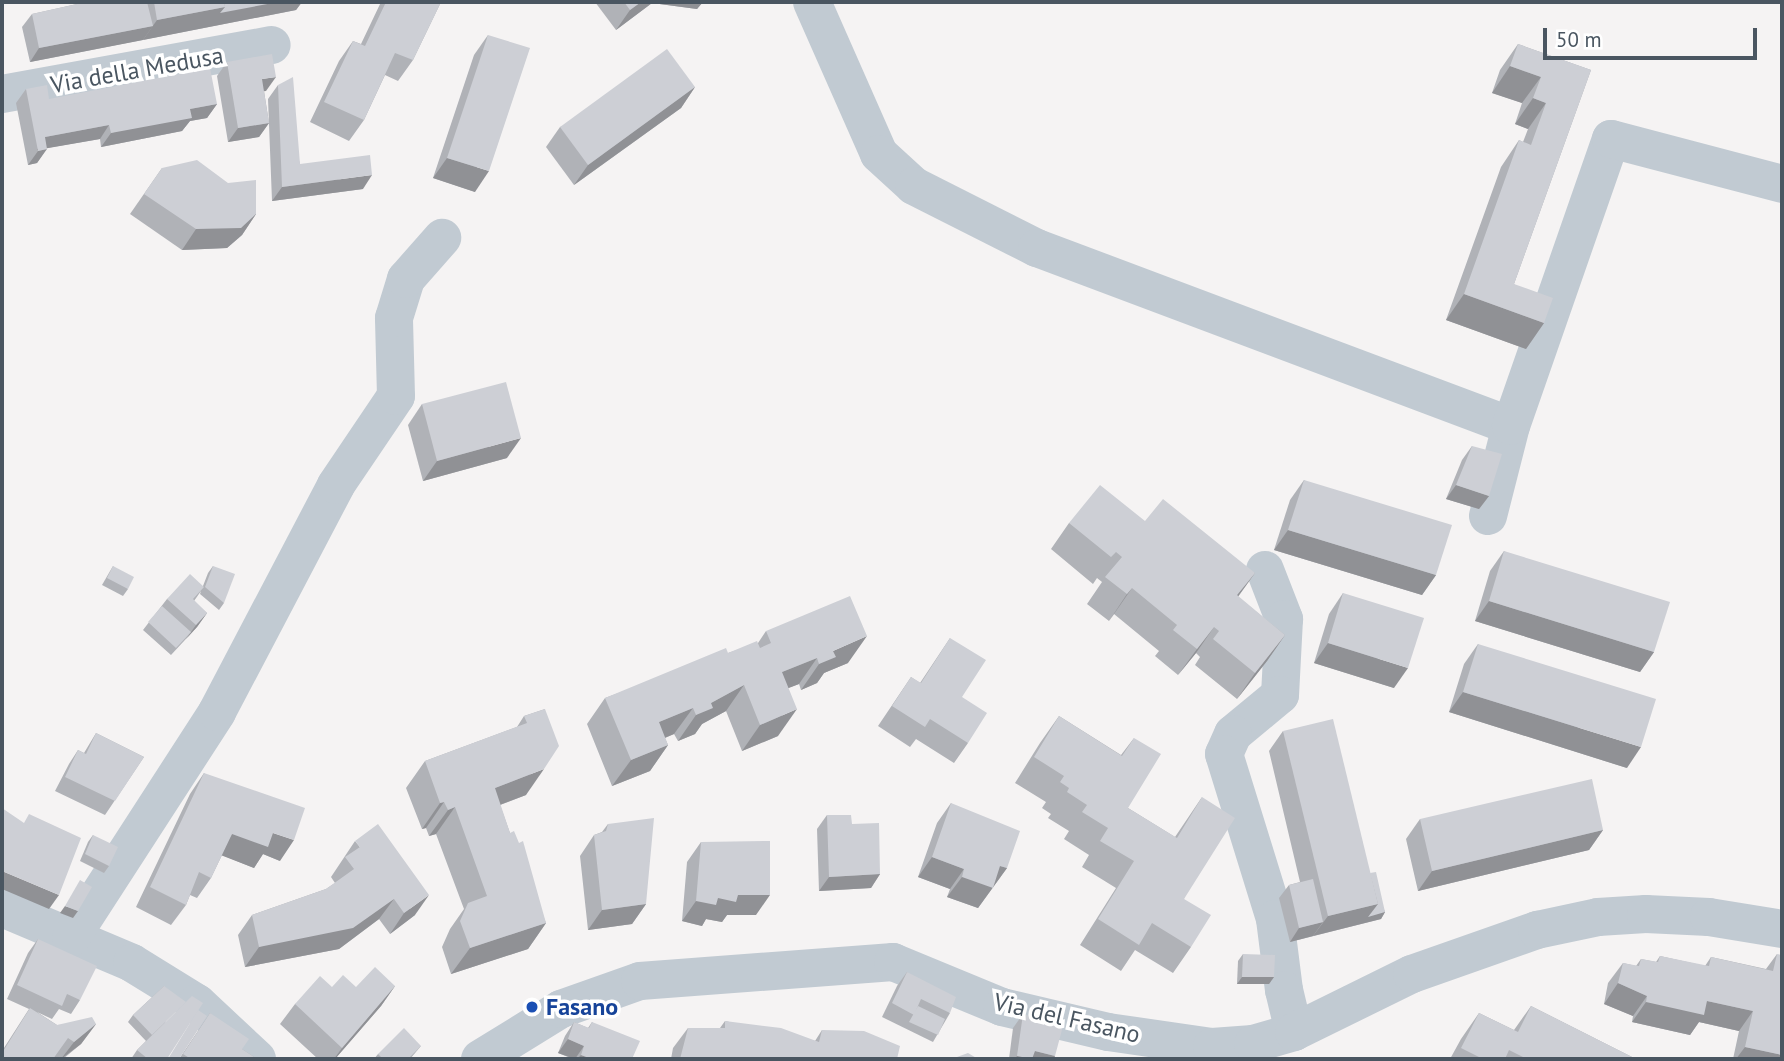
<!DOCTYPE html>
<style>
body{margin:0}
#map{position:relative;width:1784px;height:1061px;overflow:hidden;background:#f5f3f3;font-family:"PT Sans",sans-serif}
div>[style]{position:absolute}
.minor>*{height:38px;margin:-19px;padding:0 19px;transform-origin:19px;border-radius:19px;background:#c1cad2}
.wall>*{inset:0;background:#b0b2b7}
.shaded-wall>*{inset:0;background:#909195}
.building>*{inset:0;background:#cdcfd5}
.dots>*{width:19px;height:19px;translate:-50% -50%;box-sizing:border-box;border:4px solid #fff;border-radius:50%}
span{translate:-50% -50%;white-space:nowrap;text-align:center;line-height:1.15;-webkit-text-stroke:7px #fff;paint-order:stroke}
.street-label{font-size:24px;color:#4a5661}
.transit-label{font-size:24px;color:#164399;font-weight:700}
.left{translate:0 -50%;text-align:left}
.frame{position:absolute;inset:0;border:4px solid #4a5661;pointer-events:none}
.scale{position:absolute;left:1543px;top:28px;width:214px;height:32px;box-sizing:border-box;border:4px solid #4a5661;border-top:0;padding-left:9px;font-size:21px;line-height:24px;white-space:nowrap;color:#4a5661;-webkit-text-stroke:5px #fff;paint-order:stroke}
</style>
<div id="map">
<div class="minor">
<i style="left:812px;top:2px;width:166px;rotate:66.2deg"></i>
<i style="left:879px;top:154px;width:47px;rotate:42.4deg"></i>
<i style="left:914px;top:186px;width:138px;rotate:26.8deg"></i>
<i style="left:1037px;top:248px;width:506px;rotate:20.58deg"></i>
<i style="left:2px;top:94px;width:274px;rotate:-10.3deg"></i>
<i style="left:1488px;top:516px;width:93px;rotate:-75.7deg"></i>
<i style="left:1511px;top:426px;width:304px;rotate:-70.8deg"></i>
<i style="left:1611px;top:139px;width:177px;rotate:14.7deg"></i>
<i style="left:1265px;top:570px;width:53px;rotate:68.8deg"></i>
<i style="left:1284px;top:619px;width:76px;rotate:93deg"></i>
<i style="left:1280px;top:695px;width:61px;rotate:140.3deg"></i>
<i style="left:1233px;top:734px;width:22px;rotate:114deg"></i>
<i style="left:1224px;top:754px;width:173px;rotate:72.8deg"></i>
<i style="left:1275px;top:919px;width:72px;rotate:82.8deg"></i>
<i style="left:1284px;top:990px;width:43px;rotate:76.6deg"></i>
<i style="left:2px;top:908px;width:141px;rotate:22.9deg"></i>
<i style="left:132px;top:963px;width:76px;rotate:31.6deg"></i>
<i style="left:197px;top:1003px;width:82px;rotate:43deg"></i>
<i style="left:71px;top:938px;width:269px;rotate:-57.1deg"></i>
<i style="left:217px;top:712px;width:256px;rotate:-62.3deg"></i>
<i style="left:336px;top:485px;width:107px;rotate:-56deg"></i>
<i style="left:396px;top:396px;width:78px;rotate:-91.5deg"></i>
<i style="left:394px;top:318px;width:41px;rotate:-72.9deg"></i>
<i style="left:406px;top:279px;width:55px;rotate:-48.7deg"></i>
<i style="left:480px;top:1059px;width:95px;rotate:-31.7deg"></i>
<i style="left:561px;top:1009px;width:84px;rotate:-19.5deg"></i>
<i style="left:640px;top:981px;width:254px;rotate:-4.3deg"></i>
<i style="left:893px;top:962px;width:118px;rotate:22.4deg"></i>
<i style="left:1002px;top:1007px;width:109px;rotate:13.3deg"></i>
<i style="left:1108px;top:1032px;width:105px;rotate:8.2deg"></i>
<i style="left:1212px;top:1047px;width:41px;rotate:-4.2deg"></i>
<i style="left:1253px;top:1044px;width:43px;rotate:-16.3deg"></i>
<i style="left:1294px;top:1032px;width:131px;rotate:-26.2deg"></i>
<i style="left:1412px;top:974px;width:133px;rotate:-19.4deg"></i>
<i style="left:1537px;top:930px;width:62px;rotate:-12deg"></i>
<i style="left:1598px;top:917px;width:48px;rotate:-3.6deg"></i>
<i style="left:1646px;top:914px;width:63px;rotate:2.7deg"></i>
<i style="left:1709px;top:917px;width:74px;rotate:9.3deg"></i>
</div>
<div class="wall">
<i style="clip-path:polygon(86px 2px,302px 2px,296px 10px,30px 62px,22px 27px,32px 14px)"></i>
<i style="clip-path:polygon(381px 2px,441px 2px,413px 60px,398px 81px,385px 75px,364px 120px,349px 141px,310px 122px,339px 61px,353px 41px,361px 44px)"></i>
<i style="clip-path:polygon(595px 2px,703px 2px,697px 9px,652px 3px,616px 30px)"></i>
<i style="clip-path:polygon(488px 35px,475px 192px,433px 178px,474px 55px)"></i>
<i style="clip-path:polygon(1518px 44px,1591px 70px,1514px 284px,1544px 323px,1526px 349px,1446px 320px,1501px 167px,1519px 140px,1523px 142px,1528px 129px,1515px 124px,1522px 103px,1492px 93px,1500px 70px)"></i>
<i style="clip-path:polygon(227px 62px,266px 91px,264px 91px,269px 123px,259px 137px,228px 142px,217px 76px)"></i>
<i style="clip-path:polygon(278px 85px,300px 164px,363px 189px,272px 201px,268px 99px)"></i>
<i style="clip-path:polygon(695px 87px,681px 108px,574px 185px,546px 147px,560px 127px)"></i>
<i style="clip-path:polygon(26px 89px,49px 99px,217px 104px,207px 118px,190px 121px,182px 131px,101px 147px,100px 139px,47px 148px,37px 163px,28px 165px,16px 103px)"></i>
<i style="clip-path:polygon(162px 168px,256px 214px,242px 235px,227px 248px,182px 250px,130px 214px)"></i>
<i style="clip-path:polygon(422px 404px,507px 458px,423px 481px,408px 425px)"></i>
<i style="clip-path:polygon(1472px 446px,1489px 496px,1479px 509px,1446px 499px,1462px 460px)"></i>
<i style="clip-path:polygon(1304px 480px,1436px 575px,1422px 595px,1274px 550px,1290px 500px)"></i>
<i style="clip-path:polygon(1145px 521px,1255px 573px,1238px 597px,1285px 635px,1267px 661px,1237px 699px,1195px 665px,1200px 657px,1196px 653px,1178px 675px,1155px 656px,1159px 651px,1114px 614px,1109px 621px,1087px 604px,1102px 582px,1097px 578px,1093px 584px,1051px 549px,1069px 523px)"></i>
<i style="clip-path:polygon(1504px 551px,1654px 652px,1640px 672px,1475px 621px,1490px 571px)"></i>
<i style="clip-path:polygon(113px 566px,128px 589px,123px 596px,102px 585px)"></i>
<i style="clip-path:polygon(213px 566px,224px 603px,219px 610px,200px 594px,201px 591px,194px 601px,207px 613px,197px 627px,171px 655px,143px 630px,167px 599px,203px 586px,208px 573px)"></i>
<i style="clip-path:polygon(1343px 593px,1394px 688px,1314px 663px,1329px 614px)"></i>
<i style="clip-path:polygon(766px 631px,848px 663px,824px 673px,817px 683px,801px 690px,799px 684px,788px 688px,778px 736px,742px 751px,726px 711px,702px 724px,695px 734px,678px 741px,674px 734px,665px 738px,668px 745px,650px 771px,612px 786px,587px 724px,605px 698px,728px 653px,758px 643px)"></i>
<i style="clip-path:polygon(950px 638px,962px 697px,968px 743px,954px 763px,916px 739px,910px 747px,878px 726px,911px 677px,920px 683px)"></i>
<i style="clip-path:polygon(1478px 644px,1627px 768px,1449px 712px,1464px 664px)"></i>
<i style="clip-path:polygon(545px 709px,526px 795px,500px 805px,510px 833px,546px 923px,528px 949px,451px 974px,442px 947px,450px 929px,464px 909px,436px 834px,429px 836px,426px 828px,422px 829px,406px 788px,425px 761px,517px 727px,524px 716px)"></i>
<i style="clip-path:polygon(1059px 716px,1121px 755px,1134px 738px,1128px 808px,1175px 837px,1202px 797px,1184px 899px,1191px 947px,1173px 973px,1135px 950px,1121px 971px,1080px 945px,1116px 888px,1082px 867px,1089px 855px,1064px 839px,1069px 831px,1048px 818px,1051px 814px,1042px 808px,1046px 802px,1015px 783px,1040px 743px)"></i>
<i style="clip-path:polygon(1283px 731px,1370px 873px,1385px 912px,1381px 919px,1290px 942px,1279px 898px,1289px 885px,1300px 882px,1269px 751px)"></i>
<i style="clip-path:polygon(96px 733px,144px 757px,105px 815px,55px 791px,69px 764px,78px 750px,84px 753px)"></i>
<i style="clip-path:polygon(204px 773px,280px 861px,263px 854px,254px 868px,222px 855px,211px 878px,197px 898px,190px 895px,186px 905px,171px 925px,136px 907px,190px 794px)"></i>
<i style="clip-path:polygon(951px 803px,1007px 868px,978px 908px,947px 897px,950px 889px,918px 877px,937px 823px)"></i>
<i style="clip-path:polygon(827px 815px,852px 824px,880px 874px,871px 888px,819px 891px,817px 829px)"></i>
<i style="clip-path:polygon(1420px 819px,1603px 830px,1589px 850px,1418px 891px,1406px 839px)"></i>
<i style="clip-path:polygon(608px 824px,646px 904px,632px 924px,588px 930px,580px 856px,594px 835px,602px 832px)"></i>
<i style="clip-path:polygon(93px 835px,109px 866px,104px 873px,80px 861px,88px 842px)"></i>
<i style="clip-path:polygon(355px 841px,415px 915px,390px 934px,379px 919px,339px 949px,245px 967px,238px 935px,252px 915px,326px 889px,335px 883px,331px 877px)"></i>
<i style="clip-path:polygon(701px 842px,756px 915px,727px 915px,722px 922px,706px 919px,702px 926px,682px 921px,687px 862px)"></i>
<i style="clip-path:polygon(38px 939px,80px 1000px,71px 1014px,59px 1009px,52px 1019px,37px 1012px,57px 1025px,96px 1024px,81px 1044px,63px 1059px,54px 1058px,2px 1059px,2px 1051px,29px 1009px,7px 999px,28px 953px)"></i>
<i style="clip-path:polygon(1243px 954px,1274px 977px,1269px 984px,1237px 984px,1238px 961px)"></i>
<i style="clip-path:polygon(1777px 954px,1782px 1059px,1733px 1059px,1739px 1031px,1699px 1022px,1690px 1035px,1632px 1022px,1633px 1016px,1604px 1004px,1608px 983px,1623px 963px,1636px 966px,1641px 959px,1656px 962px,1660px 956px,1705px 966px,1711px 957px,1766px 969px)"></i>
<i style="clip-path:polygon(907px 972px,950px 1013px,933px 1042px,882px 1017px,897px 986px)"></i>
<i style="clip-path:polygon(164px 986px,167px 1059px,131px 1059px,137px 1050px,146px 1041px,128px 1022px,133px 1015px)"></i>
<i style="clip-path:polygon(395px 986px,381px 1006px,335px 1059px,318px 1059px,280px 1024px,295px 1004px,332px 987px,356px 987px)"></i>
<i style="clip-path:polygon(1531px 1006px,1636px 1059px,1450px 1059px,1461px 1039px,1479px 1013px,1514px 1030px)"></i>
<i style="clip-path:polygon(210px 1013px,242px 1049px,257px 1059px,179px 1059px)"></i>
<i style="clip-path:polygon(1023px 1014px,1055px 1056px,1053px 1059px,1009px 1059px,1013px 1028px)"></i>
<i style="clip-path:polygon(725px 1021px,815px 1041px,822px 1030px,897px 1059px,671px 1059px,673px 1048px,688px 1028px,720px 1028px)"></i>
<i style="clip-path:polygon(574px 1022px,588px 1028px,592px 1022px,632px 1059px,573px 1059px,558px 1053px,565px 1036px)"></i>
<i style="clip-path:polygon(421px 1046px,410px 1059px,374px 1059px,378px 1054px)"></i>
</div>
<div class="shaded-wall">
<i style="clip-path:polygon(278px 2px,302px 2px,296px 10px,143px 40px,157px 20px,225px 7px)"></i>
<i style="clip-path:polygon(641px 2px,703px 2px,697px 9px,652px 3px,616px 30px,630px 10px)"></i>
<i style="clip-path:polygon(153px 26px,143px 40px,30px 62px,39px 48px)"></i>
<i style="clip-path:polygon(1510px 66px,1541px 77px,1522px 103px,1492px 93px)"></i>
<i style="clip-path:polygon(276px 77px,266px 91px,252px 93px,262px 79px)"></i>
<i style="clip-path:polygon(695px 87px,681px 108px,574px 185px,588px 165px)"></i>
<i style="clip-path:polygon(1533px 98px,1546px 103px,1528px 129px,1515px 124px)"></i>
<i style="clip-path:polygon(217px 104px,207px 118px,190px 121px,182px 131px,101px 147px,111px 133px,190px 109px)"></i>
<i style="clip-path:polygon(269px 123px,259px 137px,228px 142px,238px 128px)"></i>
<i style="clip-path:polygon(109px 125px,100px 139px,37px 150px,45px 137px)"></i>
<i style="clip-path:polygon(47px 149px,37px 163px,28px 165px,38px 151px)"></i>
<i style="clip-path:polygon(447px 158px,489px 171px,475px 192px,433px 178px)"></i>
<i style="clip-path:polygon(372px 175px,363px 189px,272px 201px,282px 187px)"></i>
<i style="clip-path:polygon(256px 214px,242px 235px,227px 248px,182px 250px,196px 229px)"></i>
<i style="clip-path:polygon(1464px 294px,1544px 323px,1526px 349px,1446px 320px)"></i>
<i style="clip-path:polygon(521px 438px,507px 458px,423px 481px,437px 461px)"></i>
<i style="clip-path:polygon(1456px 485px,1489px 496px,1479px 509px,1446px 499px)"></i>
<i style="clip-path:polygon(1288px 530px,1436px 575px,1422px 595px,1274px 550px)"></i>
<i style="clip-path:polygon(1255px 573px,1236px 599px,1237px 595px)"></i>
<i style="clip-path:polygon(1132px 588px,1114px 614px,1109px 621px,1127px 594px)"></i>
<i style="clip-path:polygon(1489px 601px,1654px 652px,1640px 672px,1475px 621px)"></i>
<i style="clip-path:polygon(207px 613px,197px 627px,186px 639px,196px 625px)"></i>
<i style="clip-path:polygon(1214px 627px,1196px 653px,1178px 675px,1197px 649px)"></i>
<i style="clip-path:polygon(1285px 635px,1267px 661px,1237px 699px,1255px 673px)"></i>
<i style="clip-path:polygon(867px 636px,848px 663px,824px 673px,817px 683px,801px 690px,819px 664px,833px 651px)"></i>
<i style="clip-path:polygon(1328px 643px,1408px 668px,1394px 688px,1314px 663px)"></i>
<i style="clip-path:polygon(817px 658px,799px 684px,763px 698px,782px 672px)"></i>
<i style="clip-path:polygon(744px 685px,726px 711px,702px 724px,695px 734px,678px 741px,696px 715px,711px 703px)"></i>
<i style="clip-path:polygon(1463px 692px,1641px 747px,1627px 768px,1449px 712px)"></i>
<i style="clip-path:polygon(693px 708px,674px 734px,640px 748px,659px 722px)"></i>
<i style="clip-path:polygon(797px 709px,778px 736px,742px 751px,760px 725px)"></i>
<i style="clip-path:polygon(668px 745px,650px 771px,612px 786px,631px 760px)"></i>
<i style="clip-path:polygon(544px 769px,526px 795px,476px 814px,495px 788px)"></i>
<i style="clip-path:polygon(444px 802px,426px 828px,422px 829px,440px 803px)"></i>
<i style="clip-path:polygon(455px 807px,436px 834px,429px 836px,448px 810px)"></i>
<i style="clip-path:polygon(1603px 830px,1589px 850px,1418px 891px,1432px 871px)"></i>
<i style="clip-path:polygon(273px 833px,294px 840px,280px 861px,263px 854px,254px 868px,218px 854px,232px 834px)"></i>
<i style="clip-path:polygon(932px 857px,964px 869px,950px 889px,918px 877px)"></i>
<i style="clip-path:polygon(1000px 866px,1007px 868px,978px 908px,947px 897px,962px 877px)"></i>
<i style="clip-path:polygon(2px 871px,59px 895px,49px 909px,2px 889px)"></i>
<i style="clip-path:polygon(880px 874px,871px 888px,819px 891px,829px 877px)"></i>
<i style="clip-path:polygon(429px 895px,415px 915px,390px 934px,404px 913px)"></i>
<i style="clip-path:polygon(738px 895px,770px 895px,756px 915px,727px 915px,722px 922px,706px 919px,702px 926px,682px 921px,696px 901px)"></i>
<i style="clip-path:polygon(394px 899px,379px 919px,339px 949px,245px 967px,259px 947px)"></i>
<i style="clip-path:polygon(646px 904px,632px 924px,588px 930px,602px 910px)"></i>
<i style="clip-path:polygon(1378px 904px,1385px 912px,1381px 919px,1313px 936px,1328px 916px)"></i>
<i style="clip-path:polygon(65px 906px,78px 911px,73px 918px,60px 913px)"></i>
<i style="clip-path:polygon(1323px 922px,1313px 936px,1290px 942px,1299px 928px)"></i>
<i style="clip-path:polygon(546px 923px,528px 949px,451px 974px,470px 948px)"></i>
<i style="clip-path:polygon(1242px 977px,1274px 977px,1269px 984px,1237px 984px)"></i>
<i style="clip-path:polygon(1618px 983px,1647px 996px,1633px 1016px,1604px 1004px)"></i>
<i style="clip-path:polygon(395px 986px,381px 1006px,335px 1059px,334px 1059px,342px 1048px)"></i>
<i style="clip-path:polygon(1707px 1001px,1753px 1011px,1739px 1031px,1699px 1022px,1690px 1035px,1632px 1022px,1646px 1002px)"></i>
<i style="clip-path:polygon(96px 1024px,81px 1044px,61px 1059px,74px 1042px)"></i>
<i style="clip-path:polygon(568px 1039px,584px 1046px,575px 1059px,558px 1053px)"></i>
<i style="clip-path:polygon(1745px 1047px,1782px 1055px,1782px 1059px,1736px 1059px)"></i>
<i style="clip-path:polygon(1035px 1051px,1055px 1056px,1053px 1059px,1015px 1059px,1017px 1056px)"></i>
<i style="clip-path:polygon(581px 1055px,592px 1059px,577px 1059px)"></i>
</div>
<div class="building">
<i style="clip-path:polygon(86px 2px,147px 2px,153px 26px,39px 48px,32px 14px)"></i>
<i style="clip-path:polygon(154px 2px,224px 2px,225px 7px,157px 20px)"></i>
<i style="clip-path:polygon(224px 2px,278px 2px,220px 13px,225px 7px)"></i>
<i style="clip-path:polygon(386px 2px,441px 2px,413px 60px,395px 53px,364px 120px,324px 102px,353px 41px,365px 46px)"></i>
<i style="clip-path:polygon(624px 2px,641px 2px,630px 10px)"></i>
<i style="clip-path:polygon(488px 35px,530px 48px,489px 171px,447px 158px)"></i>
<i style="clip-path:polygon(1518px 44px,1591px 70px,1514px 284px,1553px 298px,1544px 323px,1464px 294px,1519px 140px,1531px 145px,1546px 103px,1533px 98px,1541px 77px,1510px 66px)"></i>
<i style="clip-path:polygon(667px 49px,695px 87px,588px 165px,560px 127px)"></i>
<i style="clip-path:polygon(272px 54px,276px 77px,262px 79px,269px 123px,238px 128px,227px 62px)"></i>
<i style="clip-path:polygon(210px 68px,217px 104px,190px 109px,192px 118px,111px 133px,109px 125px,45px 137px,47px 149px,38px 151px,26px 89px,47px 85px,49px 99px)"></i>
<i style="clip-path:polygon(293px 77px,300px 164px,370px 155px,372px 175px,282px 187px,278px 85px)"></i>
<i style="clip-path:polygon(197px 160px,228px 183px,256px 180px,256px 214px,241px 228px,196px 229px,144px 194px,162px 168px)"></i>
<i style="clip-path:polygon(506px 382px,521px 438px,437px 461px,422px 404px)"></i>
<i style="clip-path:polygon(1472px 446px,1502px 454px,1489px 496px,1456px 485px)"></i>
<i style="clip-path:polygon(1304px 480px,1452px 525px,1436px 575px,1288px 530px)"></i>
<i style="clip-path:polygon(1100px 485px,1145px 521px,1163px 499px,1255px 573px,1237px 595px,1285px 635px,1255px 673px,1213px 639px,1219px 631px,1214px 627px,1197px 649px,1173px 630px,1177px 625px,1132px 588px,1127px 594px,1105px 577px,1122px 557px,1116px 552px,1111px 557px,1069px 523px)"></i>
<i style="clip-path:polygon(1504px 551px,1670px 602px,1654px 652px,1489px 601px)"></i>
<i style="clip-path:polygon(113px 566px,134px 577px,128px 589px,107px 578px)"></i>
<i style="clip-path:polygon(213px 566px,235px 574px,224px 603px,205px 587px)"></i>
<i style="clip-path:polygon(190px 574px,204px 587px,193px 599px,207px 613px,196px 625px,167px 599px)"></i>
<i style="clip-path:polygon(1343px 593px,1424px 618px,1408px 668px,1328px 643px)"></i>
<i style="clip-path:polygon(850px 596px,867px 636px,833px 651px,836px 657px,819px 664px,817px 658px,782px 672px,797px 709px,760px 725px,744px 685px,711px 703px,713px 708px,696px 715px,693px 708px,659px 722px,668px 745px,631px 760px,605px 698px,726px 648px,728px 653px,757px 641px,760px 648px,771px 643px,766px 631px)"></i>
<i style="clip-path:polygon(162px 606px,191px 632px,176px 648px,148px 622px)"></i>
<i style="clip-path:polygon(950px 638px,986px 660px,962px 697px,987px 713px,968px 743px,930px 719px,925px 727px,892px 706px,911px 677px,921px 683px)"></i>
<i style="clip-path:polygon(1478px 644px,1656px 699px,1641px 747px,1463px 692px)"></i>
<i style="clip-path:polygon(545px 709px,559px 746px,544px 769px,495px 788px,510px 833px,514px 831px,519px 843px,523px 841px,546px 923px,470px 948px,460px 921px,468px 903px,487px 896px,455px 807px,448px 810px,444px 802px,440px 803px,425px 761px,527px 723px,524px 716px)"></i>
<i style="clip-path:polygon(1059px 716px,1122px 756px,1134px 738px,1161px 754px,1128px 808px,1177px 838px,1202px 797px,1235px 818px,1184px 899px,1211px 915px,1191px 947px,1152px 923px,1139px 945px,1098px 919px,1134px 861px,1100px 841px,1108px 828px,1082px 812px,1087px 805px,1067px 792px,1069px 788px,1060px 782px,1064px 776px,1034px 757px)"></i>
<i style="clip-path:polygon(1333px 719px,1378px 904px,1328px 916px,1283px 731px)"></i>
<i style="clip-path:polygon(96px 733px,144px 757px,115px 801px,65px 777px,78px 750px,86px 754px)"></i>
<i style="clip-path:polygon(204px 773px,305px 808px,294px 840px,273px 833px,268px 847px,232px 834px,211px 878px,199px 872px,186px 905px,150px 887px)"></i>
<i style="clip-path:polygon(1592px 779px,1603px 830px,1432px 871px,1420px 819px)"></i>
<i style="clip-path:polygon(951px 803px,1020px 831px,1007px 868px,1000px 866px,993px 888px,962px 877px,964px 869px,932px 857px)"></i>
<i style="clip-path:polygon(2px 808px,24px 823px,29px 814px,81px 838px,59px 895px,2px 871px)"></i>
<i style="clip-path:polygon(827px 815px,851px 815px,852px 824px,879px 823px,880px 874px,829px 877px)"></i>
<i style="clip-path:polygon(654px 818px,646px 904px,602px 910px,594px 835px,606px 831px,608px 824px)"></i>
<i style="clip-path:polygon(378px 824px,429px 895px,404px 913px,394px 899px,353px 928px,259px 947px,252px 915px,326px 889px,354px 869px,345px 857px,360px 847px,355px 841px)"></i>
<i style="clip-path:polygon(93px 835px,118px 847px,109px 866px,85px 854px)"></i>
<i style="clip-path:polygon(770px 841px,770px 895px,738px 895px,736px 902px,718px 898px,716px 905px,696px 901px,701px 842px)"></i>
<i style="clip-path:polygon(1376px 872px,1385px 912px,1368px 917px,1378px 904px,1370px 873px)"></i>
<i style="clip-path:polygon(1313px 879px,1323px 922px,1299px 928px,1289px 885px)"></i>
<i style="clip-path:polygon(80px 880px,92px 887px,78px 911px,65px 906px)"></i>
<i style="clip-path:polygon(38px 939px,97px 966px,80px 1000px,67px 994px,62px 1006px,17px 985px)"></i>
<i style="clip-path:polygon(1243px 954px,1275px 955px,1274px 977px,1242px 977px)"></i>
<i style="clip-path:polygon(1777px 954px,1782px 955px,1782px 1055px,1745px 1047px,1753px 1011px,1707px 1001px,1704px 1015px,1646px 1002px,1647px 996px,1618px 983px,1623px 963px,1639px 966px,1641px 959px,1658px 962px,1660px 956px,1709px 966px,1711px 957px,1773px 971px)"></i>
<i style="clip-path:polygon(375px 967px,395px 986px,342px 1048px,295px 1004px,320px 976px,332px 987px,343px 975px,356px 987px)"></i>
<i style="clip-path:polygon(907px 972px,956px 997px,950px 1013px,921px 999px,914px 1015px,892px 1003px)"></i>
<i style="clip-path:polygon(164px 986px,186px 1002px,152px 1035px,133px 1015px)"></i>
<i style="clip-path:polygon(192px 996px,203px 1003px,167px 1059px,148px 1059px,137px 1050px)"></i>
<i style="clip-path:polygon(918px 1006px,945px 1019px,938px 1035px,909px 1022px)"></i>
<i style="clip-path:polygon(1531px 1006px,1636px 1059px,1527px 1059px,1509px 1050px,1505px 1059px,1483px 1059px,1461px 1048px,1479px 1013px,1518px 1032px)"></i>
<i style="clip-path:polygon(30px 1008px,57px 1025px,92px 1017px,96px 1024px,74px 1042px,68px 1038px,53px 1059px,2px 1059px,2px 1053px)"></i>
<i style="clip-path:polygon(198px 1010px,207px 1016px,179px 1059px,168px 1059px)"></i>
<i style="clip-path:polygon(210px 1013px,249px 1039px,242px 1049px,257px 1059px,191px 1059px,183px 1054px)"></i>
<i style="clip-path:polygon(1023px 1014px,1063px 1026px,1055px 1056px,1035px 1051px,1032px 1059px,1017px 1056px)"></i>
<i style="clip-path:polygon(725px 1021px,781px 1028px,819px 1042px,822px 1030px,864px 1031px,900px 1046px,897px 1059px,680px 1059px,688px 1028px,725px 1028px)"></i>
<i style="clip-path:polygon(574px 1022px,589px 1028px,592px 1022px,640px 1041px,632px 1059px,592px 1059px,581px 1055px,584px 1046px,568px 1039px)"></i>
<i style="clip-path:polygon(404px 1028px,421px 1046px,408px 1059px,383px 1059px,378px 1054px)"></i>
<i style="clip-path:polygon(968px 1053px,978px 1059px,956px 1059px,957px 1057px)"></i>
</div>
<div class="dots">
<i style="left:532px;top:1007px;background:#1a4fb4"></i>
</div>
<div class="street-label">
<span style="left:137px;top:70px;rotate:-10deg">Via della Medusa</span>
<span style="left:1067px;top:1018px;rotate:13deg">Via del Fasano</span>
</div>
<div class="transit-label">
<span class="left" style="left:546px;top:1007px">Fasano</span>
</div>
<div class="frame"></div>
<div class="scale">50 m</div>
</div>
